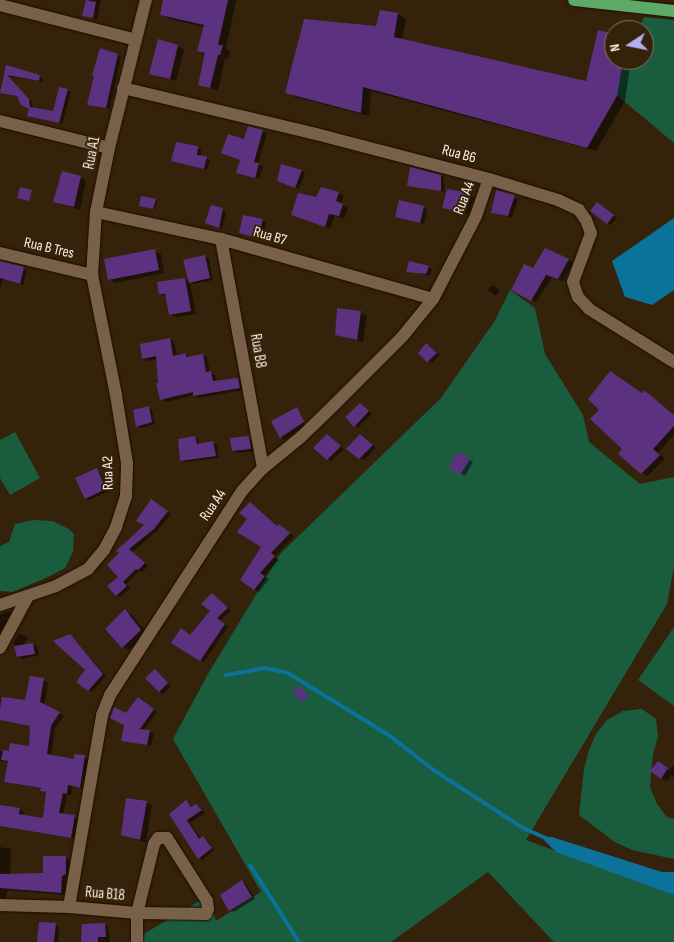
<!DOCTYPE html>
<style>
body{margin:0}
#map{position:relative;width:674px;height:942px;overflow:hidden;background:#35220a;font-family:"Sofia Sans Condensed",sans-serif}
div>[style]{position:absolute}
.green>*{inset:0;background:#1a5c3e}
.water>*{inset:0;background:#0b739a}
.shadow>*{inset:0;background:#0007}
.stream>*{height:4px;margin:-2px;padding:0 2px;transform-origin:2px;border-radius:2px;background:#0b739a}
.building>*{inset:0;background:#5c3280}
.roads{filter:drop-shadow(0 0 1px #1c0b00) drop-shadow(0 0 1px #1c0b00)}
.minor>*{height:12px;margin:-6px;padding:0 6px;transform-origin:6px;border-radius:6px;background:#786148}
.major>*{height:12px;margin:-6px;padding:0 6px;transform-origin:6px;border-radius:6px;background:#5daa68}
span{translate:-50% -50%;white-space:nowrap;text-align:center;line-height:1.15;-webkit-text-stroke:4px #35220a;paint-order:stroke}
.street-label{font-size:15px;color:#fbeee0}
.north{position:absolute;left:604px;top:20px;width:50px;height:50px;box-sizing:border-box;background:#35220a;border:1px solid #847460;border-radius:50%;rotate:259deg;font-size:14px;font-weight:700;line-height:20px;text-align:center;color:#fbeee0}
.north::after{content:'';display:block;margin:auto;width:18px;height:22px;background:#b5acf8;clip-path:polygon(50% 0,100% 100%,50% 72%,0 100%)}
</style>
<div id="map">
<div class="green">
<i style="clip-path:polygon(644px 17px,674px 20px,674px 143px,607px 87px,622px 60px,644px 60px,644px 30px,638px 30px)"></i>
<i style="clip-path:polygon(510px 290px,535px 308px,545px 354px,583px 415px,589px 442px,640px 484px,674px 477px,674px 567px,667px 604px,526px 840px,674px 895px,674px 942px,554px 942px,488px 872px,391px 942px,143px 942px,142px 935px,201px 900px,210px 903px,216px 921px,261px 892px,173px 739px,208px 674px,281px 553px,441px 398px,494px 322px)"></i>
<i style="clip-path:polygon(15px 432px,40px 478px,10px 495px,0 478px,0 440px)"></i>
<i style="clip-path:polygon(33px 520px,52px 521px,69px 529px,74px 534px,73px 552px,65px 568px,48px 577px,13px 592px,0 591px,0 546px,9px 542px,15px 524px)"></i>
<i style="clip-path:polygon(674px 627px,674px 706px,638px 680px)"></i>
<i style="clip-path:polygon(642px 709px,656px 719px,658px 737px,653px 754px,650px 787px,657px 804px,667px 817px,674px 819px,674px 859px,632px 850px,615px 842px,579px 815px,584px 769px,589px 750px,596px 734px,607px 720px,623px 711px)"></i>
</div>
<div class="water">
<i style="clip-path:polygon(674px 218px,674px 290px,652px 305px,625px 297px,612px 261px)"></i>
<i style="clip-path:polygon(544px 837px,552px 837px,662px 872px,674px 872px,674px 895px,556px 852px,544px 840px)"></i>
</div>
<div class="shadow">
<i style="clip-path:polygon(89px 0,101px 0,97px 20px,84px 15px)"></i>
<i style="clip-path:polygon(164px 0,236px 0,226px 49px,230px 51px,228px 59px,225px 58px,218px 91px,200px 84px,206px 55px,199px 51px,204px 27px,169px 19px,161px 14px)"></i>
<i style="clip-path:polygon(398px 14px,406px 19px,402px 40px,586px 82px,599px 32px,614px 36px,614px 60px,631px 60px,625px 101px,596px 151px,371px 91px,369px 116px,295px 97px,286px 92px)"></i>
<i style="clip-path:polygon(178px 46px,184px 50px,176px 81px,151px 73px)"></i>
<i style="clip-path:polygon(118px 55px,121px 57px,110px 109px,93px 106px,89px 104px)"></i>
<i style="clip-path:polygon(6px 66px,43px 78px,42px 82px,7px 76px,32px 102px,33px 108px,54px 112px,68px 90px,71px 92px,62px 124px,32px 117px,31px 108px,19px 96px,1px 92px)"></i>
<i style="clip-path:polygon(249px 128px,267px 133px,258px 164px,263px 167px,259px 179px,238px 172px)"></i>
<i style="clip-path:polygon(197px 148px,201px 150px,201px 157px,210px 160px,207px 170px,172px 160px)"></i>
<i style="clip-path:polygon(302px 171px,305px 173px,299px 189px,282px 183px)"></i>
<i style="clip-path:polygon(441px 176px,444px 178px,443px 183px,445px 184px,444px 192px,408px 185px)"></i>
<i style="clip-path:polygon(80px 177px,86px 181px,80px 210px,55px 202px)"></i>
<i style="clip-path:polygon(448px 191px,474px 197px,468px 214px,443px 208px)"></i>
<i style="clip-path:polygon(497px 191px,518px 199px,512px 218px,492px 212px)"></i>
<i style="clip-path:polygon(339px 193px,344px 196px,341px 204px,348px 208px,344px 219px,335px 216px,330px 229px,293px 215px,317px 198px)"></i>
<i style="clip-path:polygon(142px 197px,157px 201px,155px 209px,142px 206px)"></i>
<i style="clip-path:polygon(601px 206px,617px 218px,611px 225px,607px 223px)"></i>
<i style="clip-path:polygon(423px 207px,427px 210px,424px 224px,396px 217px)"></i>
<i style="clip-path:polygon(222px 210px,226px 212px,222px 229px,210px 224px)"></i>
<i style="clip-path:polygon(262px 220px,266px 223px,262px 239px,244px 234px)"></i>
<i style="clip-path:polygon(154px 251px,161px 254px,164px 273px,115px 283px,109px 279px)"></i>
<i style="clip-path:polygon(205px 257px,209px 259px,213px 280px,194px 284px,190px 282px,196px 314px,176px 317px,170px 314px,166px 297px,160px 293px,185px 279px,190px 282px)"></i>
<i style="clip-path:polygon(568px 260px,573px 263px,563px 281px,552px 277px,536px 302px,513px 290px,534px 270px)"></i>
<i style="clip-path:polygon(0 263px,27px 270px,23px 285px,3px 279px,0 288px)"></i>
<i style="clip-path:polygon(428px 267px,432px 269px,430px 276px,408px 271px)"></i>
<i style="clip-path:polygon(492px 285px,500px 290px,496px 296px,488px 290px)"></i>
<i style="clip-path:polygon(361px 312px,367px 316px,363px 342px,336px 335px)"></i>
<i style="clip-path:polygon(170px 339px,174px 342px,177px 356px,186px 355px,190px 357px,202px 355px,207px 357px,210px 373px,215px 375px,217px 381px,238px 379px,242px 382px,244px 390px,199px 398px,194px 395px,166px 402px,161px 399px,158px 359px,147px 361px,143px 358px)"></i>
<i style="clip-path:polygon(430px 347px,440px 355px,432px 363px,420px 353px)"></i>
<i style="clip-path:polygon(644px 391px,674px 415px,674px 435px,658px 453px,665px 459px,647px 476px,642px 473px,624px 449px,600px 410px)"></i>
<i style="clip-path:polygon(361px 404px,372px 414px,358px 428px,355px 426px)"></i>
<i style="clip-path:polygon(148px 408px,152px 410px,155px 424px,141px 428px,137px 426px)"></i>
<i style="clip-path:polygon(297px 409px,305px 426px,284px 440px,281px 438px)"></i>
<i style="clip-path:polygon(328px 435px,344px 449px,331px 461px,328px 459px)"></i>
<i style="clip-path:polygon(195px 437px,198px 440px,200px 445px,213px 443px,217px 445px,219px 458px,185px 462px,181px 460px)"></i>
<i style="clip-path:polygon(249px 437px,252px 440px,255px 451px,237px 453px,233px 451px)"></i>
<i style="clip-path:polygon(365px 438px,376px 448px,364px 460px,360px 458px)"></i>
<i style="clip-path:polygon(459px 453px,473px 462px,465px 476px,450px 467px)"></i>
<i style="clip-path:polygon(96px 470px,100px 472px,109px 491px,89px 500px,86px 498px)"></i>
<i style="clip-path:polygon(151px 501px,171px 514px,157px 531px,132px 552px,148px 566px,142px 572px,140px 570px,126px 584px,130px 588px,121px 597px,117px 595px,120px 577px,129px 549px,146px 525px)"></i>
<i style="clip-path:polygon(251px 503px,278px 527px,294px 536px,274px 557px,279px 560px,264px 576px,269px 579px,259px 592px,254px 589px,263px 547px,249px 519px)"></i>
<i style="clip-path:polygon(216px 597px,231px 611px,220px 620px,228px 627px,204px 662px,173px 642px,190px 636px,212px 611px)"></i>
<i style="clip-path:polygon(10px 611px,14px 613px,0 641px,0 615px)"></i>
<i style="clip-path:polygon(125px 611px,131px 614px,147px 633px,129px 650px,123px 647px)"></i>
<i style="clip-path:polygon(19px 633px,28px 638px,21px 647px,33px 644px,37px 647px,39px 655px,22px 659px,18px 656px,15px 646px,13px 644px)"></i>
<i style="clip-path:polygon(70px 635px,106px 676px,92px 692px,77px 682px,86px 670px)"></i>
<i style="clip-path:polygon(155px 670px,171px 686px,163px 694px,159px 691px)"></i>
<i style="clip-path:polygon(31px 678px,48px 682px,44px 705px,64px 716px,55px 728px,51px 756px,75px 761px,75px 755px,89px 759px,85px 789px,72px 787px,71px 795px,67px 795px,63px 815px,79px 819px,75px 839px,0 826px,0 806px,20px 809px,24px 812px,23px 816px,45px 819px,47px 793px,42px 789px,6px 782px,9px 762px,0 761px,0 751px,10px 752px,30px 747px,32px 727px,15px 722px,26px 701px)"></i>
<i style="clip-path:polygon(142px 701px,157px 712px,144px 730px,154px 733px,151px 746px,123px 740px,126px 715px)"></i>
<i style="clip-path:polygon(674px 765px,674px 778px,671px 775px,667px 781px,662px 778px,664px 766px,669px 770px)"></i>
<i style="clip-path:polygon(186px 801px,193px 807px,196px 805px,200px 807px,205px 813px,190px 823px,201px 840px,203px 838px,207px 840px,214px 850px,202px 860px,171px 814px)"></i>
<i style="clip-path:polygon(146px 802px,152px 805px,146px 843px,123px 835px)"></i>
<i style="clip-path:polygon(0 847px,11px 849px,10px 875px,44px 874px,65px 857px,69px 860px,70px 876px,66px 878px,65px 895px,8px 890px,6px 898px,0 898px)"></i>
<i style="clip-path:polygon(243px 882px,246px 884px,255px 899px,234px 912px,230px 910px)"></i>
<i style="clip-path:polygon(55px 924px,59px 927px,58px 942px,38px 942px)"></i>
<i style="clip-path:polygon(104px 925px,108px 927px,110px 942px,82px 942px)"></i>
</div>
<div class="stream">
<i style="left:226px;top:675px;width:40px;rotate:-10deg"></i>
<i style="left:265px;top:668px;width:24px;rotate:12deg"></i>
<i style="left:288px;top:673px;width:120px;rotate:31.7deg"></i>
<i style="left:390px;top:736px;width:57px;rotate:37.9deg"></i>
<i style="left:435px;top:771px;width:105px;rotate:32.9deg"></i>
<i style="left:523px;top:828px;width:27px;rotate:24deg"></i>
<i style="left:250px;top:865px;width:91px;rotate:57.5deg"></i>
</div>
<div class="building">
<i style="clip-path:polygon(86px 0,96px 2px,93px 18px,82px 16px)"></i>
<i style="clip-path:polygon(163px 0,228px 0,218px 45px,223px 45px,220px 55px,218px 55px,210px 88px,198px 85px,205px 53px,197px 51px,204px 25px,160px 15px)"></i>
<i style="clip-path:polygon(380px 10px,398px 13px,394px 37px,586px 81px,598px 30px,614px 34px,614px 60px,623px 60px,617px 96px,587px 148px,363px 87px,361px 113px,285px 93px,304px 19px,376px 26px)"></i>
<i style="clip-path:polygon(158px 39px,178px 45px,170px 79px,149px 74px)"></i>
<i style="clip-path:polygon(100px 48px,118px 54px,106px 108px,87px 105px,94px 76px,92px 76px)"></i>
<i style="clip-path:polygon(6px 65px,40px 75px,39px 81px,7px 75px,29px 99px,30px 107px,53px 111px,59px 87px,68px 89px,59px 123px,27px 116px,29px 109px,21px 105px,17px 96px,0 93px)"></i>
<i style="clip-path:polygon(248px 126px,263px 130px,254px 162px,259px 163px,255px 178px,236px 173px,240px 160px,221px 153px,228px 134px,244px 139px)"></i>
<i style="clip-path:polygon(176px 142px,198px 146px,197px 155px,207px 156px,204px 169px,171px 161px)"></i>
<i style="clip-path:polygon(281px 164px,302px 170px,295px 188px,277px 181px)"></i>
<i style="clip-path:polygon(410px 167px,441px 175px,441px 191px,407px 186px)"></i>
<i style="clip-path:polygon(62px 171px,81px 176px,74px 207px,53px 202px)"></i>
<i style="clip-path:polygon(20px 187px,32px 190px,29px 201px,17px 198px)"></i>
<i style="clip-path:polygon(321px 187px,339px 192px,336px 201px,343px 204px,339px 216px,329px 214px,325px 227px,291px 215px,298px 193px,316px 197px)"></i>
<i style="clip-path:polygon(447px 189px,471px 193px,464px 213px,442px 208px)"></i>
<i style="clip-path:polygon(496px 190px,515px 195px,508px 216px,491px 213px)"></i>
<i style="clip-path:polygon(141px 196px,156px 199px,153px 209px,139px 206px)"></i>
<i style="clip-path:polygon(399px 200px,424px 206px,420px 223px,395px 217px)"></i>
<i style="clip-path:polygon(597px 202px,614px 215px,607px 224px,590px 211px)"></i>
<i style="clip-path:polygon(211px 205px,223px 208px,219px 228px,205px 223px)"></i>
<i style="clip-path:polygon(243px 215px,263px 219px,258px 238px,239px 233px)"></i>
<i style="clip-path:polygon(545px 248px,569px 259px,558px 279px,546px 275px,531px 301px,511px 290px,524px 264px,533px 268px)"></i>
<i style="clip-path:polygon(155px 249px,159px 270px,108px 280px,104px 259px)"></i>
<i style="clip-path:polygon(205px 255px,210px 278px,189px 283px,183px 260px)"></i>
<i style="clip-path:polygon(0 261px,24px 267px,20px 284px,0 278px)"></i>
<i style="clip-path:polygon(409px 261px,429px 266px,426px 274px,406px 272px)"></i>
<i style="clip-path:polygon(185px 278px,191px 311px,169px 315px,165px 294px,159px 294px,157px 282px)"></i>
<i style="clip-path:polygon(337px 308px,361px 311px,357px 340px,335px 335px)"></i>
<i style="clip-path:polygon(170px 338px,173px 356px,186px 353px,186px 357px,203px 354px,206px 372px,211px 371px,213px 381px,238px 378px,240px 388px,193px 396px,193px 392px,160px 400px,156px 383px,158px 383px,156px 356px,142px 359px,140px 344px)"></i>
<i style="clip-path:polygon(426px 343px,437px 353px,427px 362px,418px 353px)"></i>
<i style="clip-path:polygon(610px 371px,642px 393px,644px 390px,674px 415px,674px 426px,653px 449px,660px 455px,641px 474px,618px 454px,622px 449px,590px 419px,599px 410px,588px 399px)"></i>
<i style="clip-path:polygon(360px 403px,369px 411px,354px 427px,345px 417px)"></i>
<i style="clip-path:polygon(149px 406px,152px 422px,136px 427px,133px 410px)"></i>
<i style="clip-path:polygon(297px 407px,304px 422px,280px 438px,271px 421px)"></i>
<i style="clip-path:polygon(327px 434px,341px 446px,327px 460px,313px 448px)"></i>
<i style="clip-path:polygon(360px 434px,373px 445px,359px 459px,346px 449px)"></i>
<i style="clip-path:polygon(195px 436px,197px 444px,213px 441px,216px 456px,180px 461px,178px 439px)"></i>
<i style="clip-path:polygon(249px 436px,251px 449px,232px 451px,230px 438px)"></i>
<i style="clip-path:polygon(458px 451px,470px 459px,460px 475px,449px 468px)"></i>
<i style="clip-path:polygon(97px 468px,106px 489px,85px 499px,75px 478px)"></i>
<i style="clip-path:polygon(151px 499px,168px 511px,154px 529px,129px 549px,145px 563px,138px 570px,136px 569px,123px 582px,127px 586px,116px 596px,107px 586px,118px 577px,107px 565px,119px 553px,116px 551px,123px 544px,125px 546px,124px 544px,144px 525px,136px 521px)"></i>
<i style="clip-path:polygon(250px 502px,277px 526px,279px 524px,290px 533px,271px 553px,275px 556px,260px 573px,265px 576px,254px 590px,240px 580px,261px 547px,237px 532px,247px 519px,239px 513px)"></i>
<i style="clip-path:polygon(212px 593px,228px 608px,217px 618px,225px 624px,200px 661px,171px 643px,181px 628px,190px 635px,210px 611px,201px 604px)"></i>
<i style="clip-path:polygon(125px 609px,141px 630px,122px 648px,105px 629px)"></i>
<i style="clip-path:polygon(70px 634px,103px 674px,88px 691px,76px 682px,85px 670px,53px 641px)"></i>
<i style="clip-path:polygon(33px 643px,35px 654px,17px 657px,14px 646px)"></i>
<i style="clip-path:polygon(155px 669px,168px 683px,159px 692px,145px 678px)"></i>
<i style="clip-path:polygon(30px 676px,44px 678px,40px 702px,60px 712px,51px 726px,47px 754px,74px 759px,74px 754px,85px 755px,80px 788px,68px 785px,67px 794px,63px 793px,59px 813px,75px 815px,71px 838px,0 826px,0 805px,20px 808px,19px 814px,43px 818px,46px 792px,40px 791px,41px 788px,4px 782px,8px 761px,1px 760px,3px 750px,9px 751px,10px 743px,29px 746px,30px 726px,0 720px,0 709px,2px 697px,25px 700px)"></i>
<i style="clip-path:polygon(299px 685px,309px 697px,301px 702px,293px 692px)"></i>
<i style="clip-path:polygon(138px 697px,154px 709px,140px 729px,150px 730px,147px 745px,121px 741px,124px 725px,110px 718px,114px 707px,126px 713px)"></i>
<i style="clip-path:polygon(658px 761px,668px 768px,661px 779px,650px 771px)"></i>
<i style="clip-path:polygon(126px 798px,147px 801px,140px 840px,121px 835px)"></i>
<i style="clip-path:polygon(186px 800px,191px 807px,196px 804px,202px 810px,187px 820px,199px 839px,203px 836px,212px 848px,198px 859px,169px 814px)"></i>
<i style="clip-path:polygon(43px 856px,66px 856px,66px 874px,62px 876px,61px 893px,0 888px,0 874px,43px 873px)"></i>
<i style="clip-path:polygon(242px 880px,252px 897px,229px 911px,220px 895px)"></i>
<i style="clip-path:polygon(39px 922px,56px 923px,54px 942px,37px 942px)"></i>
<i style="clip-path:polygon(105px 923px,106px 937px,98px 937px,98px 942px,81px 942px,82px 924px)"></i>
</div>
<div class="roads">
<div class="minor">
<i style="left:0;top:5px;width:140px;rotate:14.4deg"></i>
<i style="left:123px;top:88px;width:198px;rotate:13.4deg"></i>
<i style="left:316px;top:134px;width:179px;rotate:14.6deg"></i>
<i style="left:489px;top:179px;width:72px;rotate:16.9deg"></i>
<i style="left:558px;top:200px;width:23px;rotate:25deg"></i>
<i style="left:579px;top:210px;width:12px;rotate:55deg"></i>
<i style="left:586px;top:220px;width:14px;rotate:69deg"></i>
<i style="left:591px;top:233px;width:52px;rotate:110.2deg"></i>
<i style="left:573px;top:282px;width:16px;rotate:72deg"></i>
<i style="left:578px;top:297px;width:16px;rotate:47deg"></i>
<i style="left:589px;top:309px;width:100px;rotate:31.9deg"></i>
<i style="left:0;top:121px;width:112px;rotate:13.9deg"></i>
<i style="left:96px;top:212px;width:128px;rotate:12.2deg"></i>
<i style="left:221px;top:239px;width:220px;rotate:15.8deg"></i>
<i style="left:221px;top:239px;width:233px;rotate:79.6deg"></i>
<i style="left:0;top:253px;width:95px;rotate:13.4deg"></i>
<i style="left:0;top:605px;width:59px;rotate:-18.7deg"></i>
<i style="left:56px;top:586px;width:36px;rotate:-28deg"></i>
<i style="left:88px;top:569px;width:25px;rotate:-50deg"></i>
<i style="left:104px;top:550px;width:26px;rotate:-62deg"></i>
<i style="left:116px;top:527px;width:33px;rotate:-72deg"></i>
<i style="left:126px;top:496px;width:33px;rotate:-88deg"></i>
<i style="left:127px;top:463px;width:69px;rotate:-99.2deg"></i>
<i style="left:116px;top:395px;width:122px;rotate:-101.3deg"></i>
<i style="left:92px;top:275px;width:63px;rotate:-86.4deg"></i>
<i style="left:96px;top:212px;width:65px;rotate:-78.5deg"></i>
<i style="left:109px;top:148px;width:153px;rotate:-76deg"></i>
<i style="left:0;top:648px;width:59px;rotate:-61.7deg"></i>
<i style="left:0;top:905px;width:69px;rotate:1.7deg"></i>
<i style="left:69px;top:907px;width:68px;rotate:5deg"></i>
<i style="left:137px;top:913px;width:69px;rotate:0.8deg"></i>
<i style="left:206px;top:914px;width:5px;rotate:-68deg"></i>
<i style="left:208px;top:909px;width:8px;rotate:-97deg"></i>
<i style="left:207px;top:901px;width:75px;rotate:-122.4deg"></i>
<i style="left:167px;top:838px;width:9px;rotate:180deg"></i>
<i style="left:158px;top:838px;width:7px;rotate:124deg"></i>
<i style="left:154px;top:844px;width:71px;rotate:103.8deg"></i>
<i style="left:137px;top:913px;width:29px;rotate:90deg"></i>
<i style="left:69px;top:907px;width:195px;rotate:-80.2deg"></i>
<i style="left:102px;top:715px;width:22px;rotate:-68deg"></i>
<i style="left:110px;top:695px;width:243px;rotate:-57.1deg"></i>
<i style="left:242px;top:491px;width:31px;rotate:-48deg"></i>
<i style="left:263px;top:468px;width:49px;rotate:-39.2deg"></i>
<i style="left:301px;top:437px;width:46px;rotate:-44.1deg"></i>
<i style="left:334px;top:405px;width:96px;rotate:-45deg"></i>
<i style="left:402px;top:337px;width:49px;rotate:-50.8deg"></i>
<i style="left:433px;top:299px;width:93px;rotate:-62.6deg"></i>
<i style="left:476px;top:216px;width:39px;rotate:-71deg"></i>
</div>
<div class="major">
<i style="left:574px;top:0;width:101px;rotate:6.3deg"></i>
</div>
</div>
<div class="street-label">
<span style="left:92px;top:153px;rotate:-79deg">Rua A1</span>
<span style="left:459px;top:154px;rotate:15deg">Rua B6</span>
<span style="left:464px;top:198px;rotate:-69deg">Rua A4</span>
<span style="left:270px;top:236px;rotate:16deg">Rua B7</span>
<span style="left:49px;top:248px;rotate:13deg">Rua B Tres</span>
<span style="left:258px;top:351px;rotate:80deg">Rua B8</span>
<span style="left:108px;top:473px;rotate:-91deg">Rua A2</span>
<span style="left:213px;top:505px;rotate:-56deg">Rua A4</span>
<span style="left:105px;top:894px;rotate:5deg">Rua B18</span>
</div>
<div class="north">N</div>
</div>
